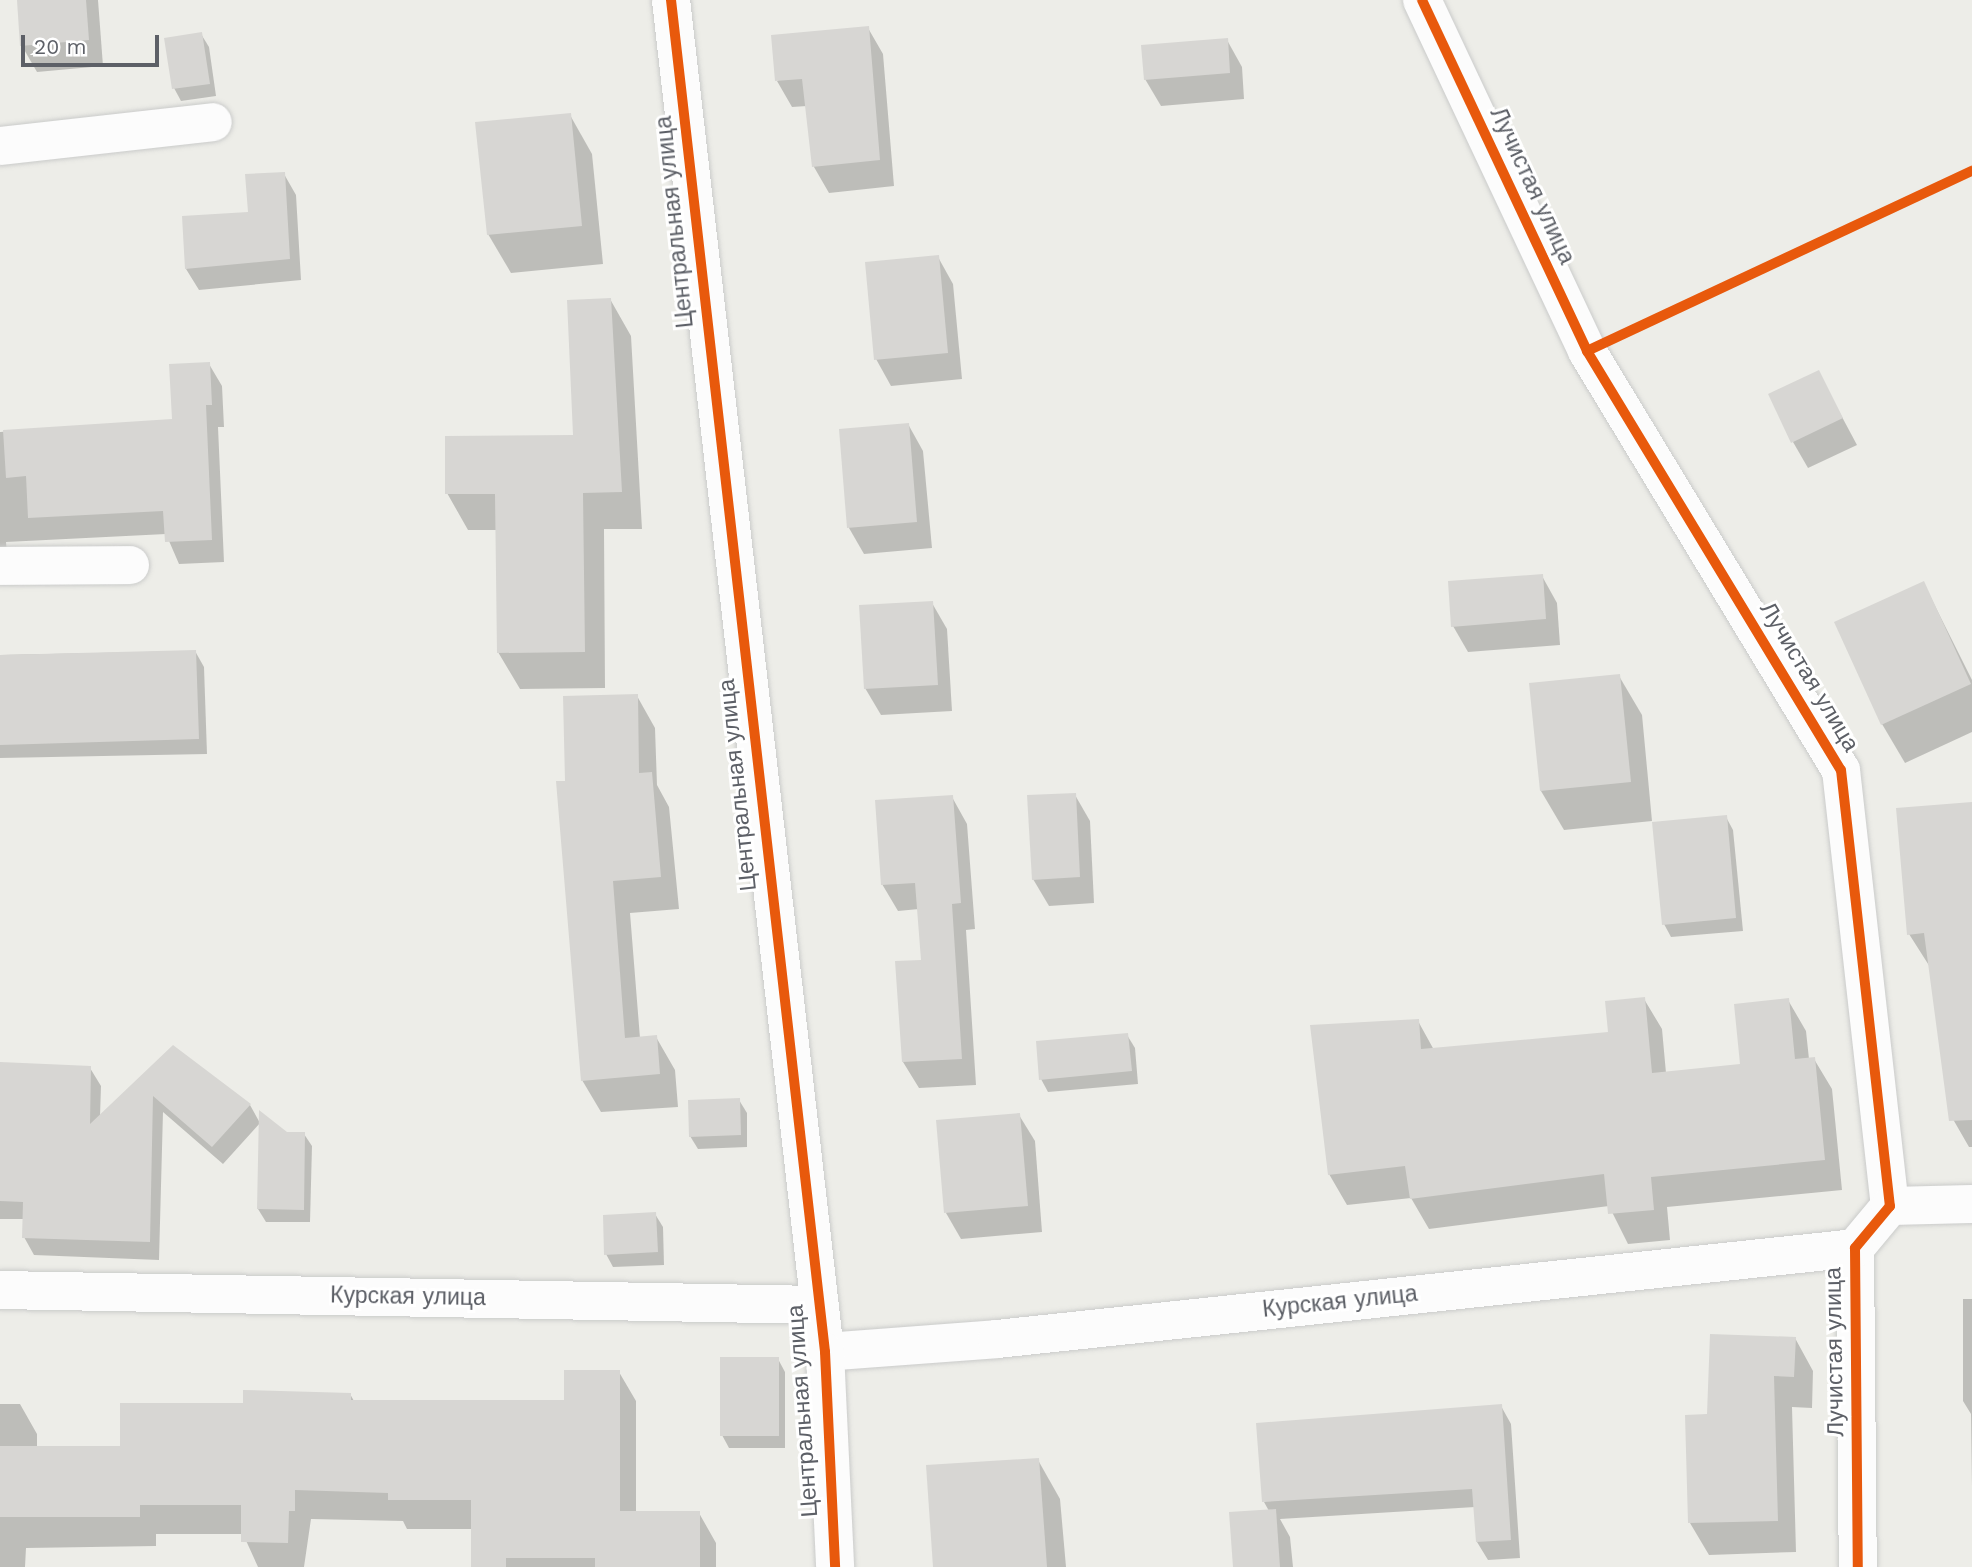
<!DOCTYPE html>
<meta charset="utf-8">
<style>
body{margin:0}
#map{position:relative;width:1972px;height:1567px;overflow:hidden;background:#edede8;font-family:"Work Sans",sans-serif}
div>[style]{position:absolute}
.shadow>*{inset:0;background:#0003}
.building>*{inset:0;background:#d7d6d3}
.roads{filter:drop-shadow(0 0 2px #cacbca) drop-shadow(0 0 2px #cacbca)}
.street>*{height:38px;margin:-19px;padding:0 19px;transform-origin:19px;border-radius:19px;background:#fcfcfc}
.secondary>*{height:38px;margin:-19px;padding:0 19px;transform-origin:19px;border-radius:19px;background:#fcfcfc}
.cycleway>*{height:10px;margin:-5px;padding:0 5px;transform-origin:5px;border-radius:5px;background:#e8590c}
span{translate:-50% -50%;white-space:nowrap;text-align:center;line-height:1.15;-webkit-text-stroke:6px #fff;paint-order:stroke}
.street-label{font-size:23px;color:#5d6067}
.scale{position:absolute;left:21px;top:35px;width:138px;height:32px;box-sizing:border-box;border:4px solid #5d6067;border-top:0;padding-left:9px;font-size:21px;line-height:24px;white-space:nowrap;color:#5d6067;-webkit-text-stroke:5px #fff;paint-order:stroke}
</style>
<div id="map">
<div class="shadow">
<i style="clip-path:polygon(18px 0,98px 0,103px 66px,37px 72px,22px 46px)"></i>
<i style="clip-path:polygon(868px 28px,883px 54px,894px 186px,829px 193px,814px 167px,807px 106px,792px 107px,777px 81px)"></i>
<i style="clip-path:polygon(201px 34px,209px 47px,216px 96px,181px 101px,174px 88px)"></i>
<i style="clip-path:polygon(1227px 40px,1242px 67px,1244px 99px,1161px 106px,1145px 79px)"></i>
<i style="clip-path:polygon(570px 115px,592px 154px,603px 264px,511px 273px,488px 234px)"></i>
<i style="clip-path:polygon(284px 174px,296px 195px,301px 280px,199px 290px,186px 269px,249px 214px)"></i>
<i style="clip-path:polygon(938px 257px,953px 284px,962px 379px,891px 386px,876px 359px)"></i>
<i style="clip-path:polygon(610px 299px,631px 336px,642px 529px,604px 529px,605px 688px,520px 689px,498px 652px,497px 530px,468px 530px,447px 493px,575px 436px)"></i>
<i style="clip-path:polygon(209px 364px,222px 386px,224px 427px,218px 427px,224px 562px,179px 564px,166px 534px,6px 542px,8px 567px,0 567px,0 432px,174px 421px)"></i>
<i style="clip-path:polygon(1818px 372px,1857px 445px,1808px 468px,1793px 442px)"></i>
<i style="clip-path:polygon(908px 424px,923px 451px,932px 548px,864px 554px,849px 528px,841px 430px)"></i>
<i style="clip-path:polygon(1542px 576px,1557px 603px,1560px 645px,1468px 652px,1453px 626px)"></i>
<i style="clip-path:polygon(1924px 584px,1972px 680px,1972px 732px,1905px 763px,1882px 724px)"></i>
<i style="clip-path:polygon(932px 603px,947px 629px,952px 711px,881px 715px,865px 688px)"></i>
<i style="clip-path:polygon(195px 651px,204px 667px,207px 754px,0 758px,0 655px)"></i>
<i style="clip-path:polygon(1619px 676px,1642px 715px,1652px 821px,1564px 830px,1541px 791px,1531px 685px)"></i>
<i style="clip-path:polygon(637px 696px,655px 728px,657px 785px,669px 807px,679px 909px,630px 913px,640px 1038px,656px 1037px,675px 1070px,678px 1107px,601px 1112px,582px 1080px,567px 782px)"></i>
<i style="clip-path:polygon(1075px 795px,1090px 821px,1094px 903px,1049px 906px,1033px 879px)"></i>
<i style="clip-path:polygon(952px 797px,967px 824px,975px 929px,966px 930px,976px 1085px,919px 1088px,903px 1062px,923px 961px,919px 909px,898px 911px,882px 884px)"></i>
<i style="clip-path:polygon(1972px 803px,1972px 1147px,1969px 1147px,1950px 1114px,1930px 967px,1909px 934px)"></i>
<i style="clip-path:polygon(1726px 817px,1733px 830px,1743px 931px,1671px 937px,1664px 924px)"></i>
<i style="clip-path:polygon(1644px 999px,1662px 1029px,1666px 1073px,1742px 1066px,1788px 1000px,1806px 1031px,1809px 1059px,1814px 1059px,1832px 1089px,1842px 1190px,1667px 1207px,1670px 1240px,1628px 1244px,1609px 1206px,1429px 1229px,1411px 1198px,1347px 1205px,1329px 1174px,1418px 1021px,1434px 1050px,1610px 1034px)"></i>
<i style="clip-path:polygon(1127px 1035px,1135px 1048px,1138px 1084px,1048px 1092px,1041px 1079px)"></i>
<i style="clip-path:polygon(173px 1047px,250px 1105px,260px 1123px,223px 1164px,163px 1112px,159px 1260px,34px 1255px,24px 1237px,24px 1219px,0 1219px,0 1064px,90px 1068px,101px 1086px,100px 1117px)"></i>
<i style="clip-path:polygon(739px 1100px,747px 1113px,747px 1147px,698px 1149px,690px 1136px)"></i>
<i style="clip-path:polygon(1019px 1115px,1035px 1141px,1042px 1232px,961px 1239px,946px 1213px)"></i>
<i style="clip-path:polygon(286px 1133px,304px 1134px,312px 1146px,310px 1222px,266px 1222px,258px 1209px)"></i>
<i style="clip-path:polygon(655px 1214px,663px 1227px,664px 1265px,613px 1267px,606px 1254px)"></i>
<i style="clip-path:polygon(1963px 1299px,1972px 1299px,1972px 1488px,1971px 1414px,1963px 1401px)"></i>
<i style="clip-path:polygon(1795px 1338px,1813px 1371px,1812px 1408px,1792px 1407px,1796px 1552px,1709px 1555px,1690px 1523px)"></i>
<i style="clip-path:polygon(778px 1359px,785px 1372px,785px 1448px,729px 1448px,722px 1435px)"></i>
<i style="clip-path:polygon(619px 1372px,636px 1401px,636px 1513px,699px 1513px,716px 1543px,716px 1567px,472px 1567px,472px 1529px,407px 1529px,403px 1521px,311px 1519px,304px 1567px,258px 1567px,243px 1534px,156px 1534px,156px 1546px,26px 1548px,25px 1567px,0 1567px,0 1404px,20px 1404px,37px 1434px,37px 1447px,122px 1447px,245px 1404px,350px 1394px,354px 1401px,566px 1401px)"></i>
<i style="clip-path:polygon(1501px 1406px,1511px 1424px,1520px 1558px,1488px 1560px,1477px 1542px,1475px 1507px,1280px 1519px,1290px 1537px,1293px 1567px,1235px 1567px,1269px 1511px,1264px 1502px)"></i>
<i style="clip-path:polygon(1038px 1460px,1060px 1499px,1066px 1567px,935px 1567px)"></i>
</div>
<div class="building">
<i style="clip-path:polygon(17px 0,86px 0,89px 40px,20px 46px)"></i>
<i style="clip-path:polygon(869px 26px,880px 160px,812px 167px,802px 79px,775px 81px,771px 35px)"></i>
<i style="clip-path:polygon(202px 32px,210px 84px,172px 89px,164px 38px)"></i>
<i style="clip-path:polygon(1228px 38px,1230px 73px,1144px 80px,1141px 45px)"></i>
<i style="clip-path:polygon(571px 113px,582px 226px,487px 235px,475px 122px)"></i>
<i style="clip-path:polygon(285px 172px,290px 259px,185px 269px,182px 216px,248px 212px,245px 174px)"></i>
<i style="clip-path:polygon(939px 255px,948px 353px,874px 360px,865px 262px)"></i>
<i style="clip-path:polygon(611px 298px,622px 492px,583px 493px,585px 652px,497px 653px,495px 494px,445px 494px,445px 436px,573px 435px,567px 300px)"></i>
<i style="clip-path:polygon(210px 362px,212px 405px,206px 405px,212px 540px,165px 542px,163px 511px,28px 518px,26px 476px,6px 478px,3px 430px,172px 419px,169px 364px)"></i>
<i style="clip-path:polygon(1819px 370px,1843px 418px,1791px 443px,1768px 394px)"></i>
<i style="clip-path:polygon(909px 423px,917px 522px,847px 528px,839px 429px)"></i>
<i style="clip-path:polygon(1543px 574px,1546px 619px,1451px 627px,1448px 581px)"></i>
<i style="clip-path:polygon(1924px 581px,1971px 684px,1881px 725px,1834px 622px)"></i>
<i style="clip-path:polygon(933px 601px,938px 685px,864px 689px,859px 605px)"></i>
<i style="clip-path:polygon(196px 650px,199px 739px,0 745px,0 655px)"></i>
<i style="clip-path:polygon(1620px 674px,1631px 782px,1540px 791px,1529px 683px)"></i>
<i style="clip-path:polygon(638px 694px,639px 773px,652px 772px,661px 877px,613px 881px,625px 1038px,657px 1035px,660px 1074px,581px 1081px,556px 781px,565px 781px,563px 696px)"></i>
<i style="clip-path:polygon(1076px 793px,1080px 877px,1032px 880px,1027px 795px)"></i>
<i style="clip-path:polygon(953px 795px,961px 903px,952px 904px,962px 1059px,902px 1062px,895px 961px,921px 960px,915px 883px,881px 885px,875px 800px)"></i>
<i style="clip-path:polygon(1972px 802px,1972px 1120px,1949px 1121px,1924px 933px,1907px 935px,1896px 808px)"></i>
<i style="clip-path:polygon(1727px 815px,1736px 918px,1662px 925px,1652px 822px)"></i>
<i style="clip-path:polygon(1645px 997px,1652px 1073px,1740px 1064px,1734px 1004px,1789px 998px,1795px 1059px,1815px 1057px,1825px 1160px,1651px 1177px,1654px 1210px,1608px 1214px,1604px 1174px,1410px 1199px,1405px 1166px,1328px 1175px,1310px 1025px,1419px 1019px,1421px 1049px,1608px 1032px,1605px 1001px)"></i>
<i style="clip-path:polygon(1128px 1033px,1132px 1071px,1039px 1080px,1036px 1041px)"></i>
<i style="clip-path:polygon(173px 1045px,251px 1104px,212px 1147px,153px 1096px,150px 1242px,22px 1238px,23px 1202px,0 1201px,0 1062px,91px 1066px,90px 1124px)"></i>
<i style="clip-path:polygon(740px 1098px,741px 1135px,689px 1137px,688px 1100px)"></i>
<i style="clip-path:polygon(259px 1110px,287px 1132px,305px 1132px,304px 1210px,257px 1209px)"></i>
<i style="clip-path:polygon(1020px 1113px,1028px 1206px,944px 1213px,936px 1120px)"></i>
<i style="clip-path:polygon(656px 1212px,658px 1252px,604px 1255px,603px 1215px)"></i>
<i style="clip-path:polygon(1710px 1334px,1796px 1337px,1794px 1377px,1774px 1376px,1778px 1521px,1688px 1523px,1685px 1415px,1707px 1414px)"></i>
<i style="clip-path:polygon(720px 1357px,779px 1357px,779px 1436px,720px 1436px)"></i>
<i style="clip-path:polygon(564px 1370px,620px 1370px,620px 1511px,700px 1511px,700px 1567px,595px 1567px,595px 1558px,506px 1558px,506px 1567px,471px 1567px,471px 1500px,388px 1500px,388px 1493px,295px 1490px,295px 1511px,289px 1511px,288px 1543px,241px 1542px,241px 1505px,140px 1505px,140px 1517px,0 1517px,0 1446px,120px 1446px,120px 1403px,243px 1403px,243px 1390px,351px 1393px,351px 1400px,564px 1400px)"></i>
<i style="clip-path:polygon(1502px 1404px,1511px 1540px,1476px 1542px,1472px 1489px,1262px 1502px,1256px 1423px)"></i>
<i style="clip-path:polygon(1039px 1458px,1047px 1567px,933px 1567px,926px 1465px)"></i>
<i style="clip-path:polygon(1276px 1509px,1280px 1567px,1233px 1567px,1229px 1512px)"></i>
</div>
<div class="roads">
<div class="street">
<i style="left:1422px;top:0;width:388px;rotate:64.8deg"></i>
<i style="left:1587px;top:351px;width:490px;rotate:58.8deg"></i>
<i style="left:1841px;top:770px;width:439px;rotate:83.6deg"></i>
<i style="left:1890px;top:1206px;width:55px;rotate:129.8deg"></i>
<i style="left:1855px;top:1248px;width:319px;rotate:89.5deg"></i>
<i style="left:0;top:146px;width:214px;rotate:-6.4deg"></i>
<i style="left:0;top:566px;width:130px;rotate:-0.4deg"></i>
<i style="left:1890px;top:1206px;width:82px;rotate:-1.4deg"></i>
<i style="left:0;top:1290px;width:817px;rotate:1.05deg"></i>
<i style="left:825px;top:1352px;width:172px;rotate:-4.3deg"></i>
<i style="left:997px;top:1339px;width:863px;rotate:-6.05deg"></i>
</div>
<div class="secondary">
<i style="left:671px;top:0;width:1361px;rotate:83.5deg"></i>
<i style="left:825px;top:1352px;width:215px;rotate:87.3deg"></i>
</div>
</div>
<div class="cycleway">
<i style="left:671px;top:0;width:1361px;rotate:83.5deg"></i>
<i style="left:825px;top:1352px;width:215px;rotate:87.3deg"></i>
<i style="left:1422px;top:0;width:388px;rotate:64.8deg"></i>
<i style="left:1587px;top:351px;width:490px;rotate:58.8deg"></i>
<i style="left:1841px;top:770px;width:439px;rotate:83.6deg"></i>
<i style="left:1890px;top:1206px;width:55px;rotate:129.8deg"></i>
<i style="left:1855px;top:1248px;width:319px;rotate:89.5deg"></i>
<i style="left:1587px;top:351px;width:425px;rotate:-25.1deg"></i>
</div>
<div class="street-label">
<span style="left:1532px;top:186px;rotate:65deg">Лучистая улица</span>
<span style="left:675px;top:222px;rotate:-96deg">Центральная улица</span>
<span style="left:1809px;top:677px;rotate:59deg">Лучистая улица</span>
<span style="left:738px;top:785px;rotate:-96deg">Центральная улица</span>
<span style="left:408px;top:1297px;rotate:1deg">Курская улица</span>
<span style="left:1340px;top:1302px;rotate:-6deg">Курская улица</span>
<span style="left:1835px;top:1352px;rotate:-91deg">Лучистая улица</span>
<span style="left:803px;top:1411px;rotate:-94deg">Центральная улица</span>
</div>
<div class="scale">20 m</div>
</div>
